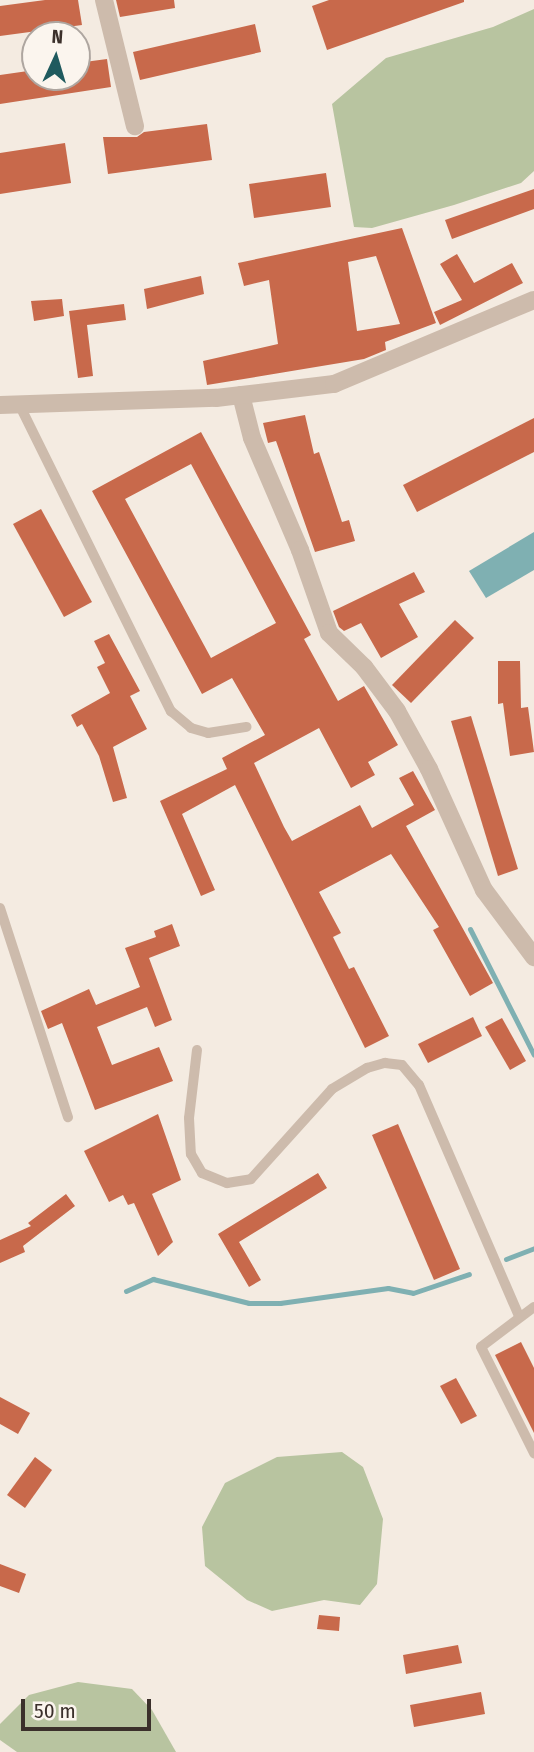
<!DOCTYPE html>
<style>
body{margin:0}
#map{position:relative;width:534px;height:1752px;overflow:hidden;background:#f4ebe1;font-family:"Fira Sans Condensed",sans-serif}
div>[style]{position:absolute}
.green>*{inset:0;background:#b8c4a0}
.water>*{inset:0;background:#7fb0b2}
.stream>*{height:5px;margin:-2.5px;padding:0 2.5px;transform-origin:2.5px;border-radius:2.5px;background:#7fb0b2}
.building>*{inset:0;background:#c8694b}
.service>*{height:10px;margin:-5px;padding:0 5px;transform-origin:5px;border-radius:5px;background:#cdbbac}
.minor>*{height:18px;margin:-9px;padding:0 9px;transform-origin:9px;border-radius:9px;background:#cdbbac}
span{translate:-50% -50%;white-space:nowrap;text-align:center;line-height:1.15;-webkit-text-stroke:5px #fbf5ee;paint-order:stroke}
.north{position:absolute;left:21px;top:21px;width:70px;height:70px;box-sizing:border-box;background:#fbf5ee;border:2px solid #aea6a0;border-radius:50%;rotate:4deg;font-size:19px;font-weight:700;line-height:28px;text-align:center;color:#3b302b}
.north::after{content:'';display:block;margin:auto;width:24px;height:32px;background:#1f5a5e;clip-path:polygon(50% 0,100% 100%,50% 72%,0 100%)}
.scale{position:absolute;left:21px;top:1699px;width:130px;height:32px;box-sizing:border-box;border:4px solid #3b302b;border-top:0;padding-left:9px;font-size:21px;line-height:24px;white-space:nowrap;color:#3b302b;-webkit-text-stroke:5px #fbf5ee;paint-order:stroke}
</style>
<div id="map">
<div class="green">
<i style="clip-path:polygon(534px 9px,534px 171px,521px 183px,454px 205px,372px 228px,354px 227px,332px 104px,386px 58px,493px 27px)"></i>
<i style="clip-path:polygon(342px 1452px,363px 1467px,383px 1519px,377px 1584px,360px 1605px,324px 1600px,272px 1611px,247px 1600px,205px 1566px,202px 1527px,225px 1483px,277px 1457px)"></i>
<i style="clip-path:polygon(78px 1682px,132px 1689px,152px 1710px,176px 1752px,17px 1752px,0 1740px,0 1724px,29px 1695px)"></i>
</div>
<div class="water">
<i style="clip-path:polygon(534px 532px,534px 570px,486px 598px,469px 571px)"></i>
</div>
<div class="stream">
<i style="left:470px;top:929px;width:141px;rotate:63.1deg"></i>
<i style="left:506px;top:1259px;width:30px;rotate:-21deg"></i>
<i style="left:126px;top:1291px;width:30px;rotate:-24deg"></i>
<i style="left:153px;top:1279px;width:99px;rotate:14deg"></i>
<i style="left:249px;top:1303px;width:31px"></i>
<i style="left:280px;top:1303px;width:109px;rotate:-7.9deg"></i>
<i style="left:388px;top:1288px;width:25px;rotate:11deg"></i>
<i style="left:413px;top:1293px;width:59px;rotate:-18.7deg"></i>
</div>
<div class="building">
<i style="clip-path:polygon(45px 0,78px 0,82px 25px,0 36px,0 6px)"></i>
<i style="clip-path:polygon(116px 0,174px 0,175px 8px,120px 17px)"></i>
<i style="clip-path:polygon(329px 0,464px 0,464px 2px,327px 50px,312px 6px)"></i>
<i style="clip-path:polygon(255px 24px,261px 52px,140px 80px,133px 52px)"></i>
<i style="clip-path:polygon(107px 59px,111px 87px,0 104px,0 75px,35px 70px,35px 77px,77px 77px,77px 63px)"></i>
<i style="clip-path:polygon(207px 124px,212px 160px,108px 174px,103px 137px,137px 137px,144px 132px)"></i>
<i style="clip-path:polygon(65px 143px,71px 183px,0 194px,0 153px)"></i>
<i style="clip-path:polygon(326px 173px,331px 207px,254px 218px,249px 184px)"></i>
<i style="clip-path:polygon(534px 189px,534px 209px,452px 239px,445px 220px)"></i>
<i style="clip-path:polygon(evenodd,402px 228px,436px 323px,385px 342px,386px 350px,364px 359px,207px 385px,203px 361px,278px 344px,269px 280px,244px 286px,238px 263px,402px 228px,376px 256px,400px 324px,357px 331px,348px 262px,376px 256px)"></i>
<i style="clip-path:polygon(457px 254px,474px 283px,512px 263px,523px 283px,440px 325px,434px 312px,462px 300px,440px 264px)"></i>
<i style="clip-path:polygon(201px 276px,204px 294px,147px 309px,144px 289px)"></i>
<i style="clip-path:polygon(62px 299px,64px 316px,34px 321px,31px 301px)"></i>
<i style="clip-path:polygon(124px 304px,126px 320px,87px 325px,93px 376px,78px 378px,69px 311px)"></i>
<i style="clip-path:polygon(305px 415px,314px 454px,319px 452px,342px 522px,349px 520px,355px 541px,315px 552px,276px 441px,268px 443px,263px 423px)"></i>
<i style="clip-path:polygon(534px 418px,534px 452px,417px 512px,403px 485px)"></i>
<i style="clip-path:polygon(evenodd,201px 432px,311px 635px,304px 639px,338px 701px,364px 686px,398px 745px,368px 762px,375px 775px,351px 788px,319px 728px,254px 763px,284px 827px,292px 841px,360px 805px,372px 828px,414px 805px,399px 778px,413px 771px,435px 810px,406px 826px,493px 983px,470px 996px,433px 930px,439px 927px,391px 854px,319px 892px,341px 933px,333px 937px,349px 969px,354px 967px,389px 1036px,365px 1048px,235px 785px,182px 814px,215px 890px,201px 896px,160px 801px,227px 769px,222px 758px,265px 735px,232px 678px,202px 694px,92px 491px,201px 432px,191px 464px,276px 623px,211px 658px,125px 499px,191px 464px)"></i>
<i style="clip-path:polygon(41px 509px,92px 602px,64px 617px,13px 524px)"></i>
<i style="clip-path:polygon(414px 572px,425px 592px,399px 604px,418px 637px,381px 658px,361px 623px,344px 631px,339px 627px,333px 611px)"></i>
<i style="clip-path:polygon(455px 620px,474px 638px,411px 703px,392px 685px)"></i>
<i style="clip-path:polygon(109px 634px,140px 691px,130px 696px,147px 729px,113px 747px,127px 798px,113px 802px,99px 756px,82px 724px,77px 727px,71px 715px,110px 693px,97px 667px,105px 663px,94px 641px)"></i>
<i style="clip-path:polygon(498px 661px,520px 661px,521px 708px,528px 707px,534px 752px,510px 756px,503px 703px,498px 704px)"></i>
<i style="clip-path:polygon(471px 716px,518px 869px,498px 876px,451px 721px)"></i>
<i style="clip-path:polygon(172px 924px,180px 946px,149px 958px,172px 1020px,155px 1027px,147px 1007px,97px 1027px,112px 1065px,159px 1047px,173px 1081px,95px 1110px,62px 1023px,48px 1029px,41px 1011px,89px 989px,96px 1005px,140px 987px,125px 948px,156px 937px,154px 931px)"></i>
<i style="clip-path:polygon(473px 1017px,482px 1036px,428px 1063px,418px 1044px)"></i>
<i style="clip-path:polygon(502px 1018px,526px 1061px,510px 1070px,485px 1027px)"></i>
<i style="clip-path:polygon(158px 1114px,181px 1180px,152px 1194px,173px 1242px,158px 1256px,134px 1203px,128px 1205px,123px 1195px,109px 1202px,84px 1151px)"></i>
<i style="clip-path:polygon(398px 1124px,460px 1269px,434px 1280px,372px 1135px)"></i>
<i style="clip-path:polygon(318px 1173px,327px 1188px,239px 1242px,261px 1280px,249px 1287px,218px 1234px)"></i>
<i style="clip-path:polygon(66px 1194px,75px 1206px,23px 1246px,25px 1252px,0 1263px,0 1240px,31px 1226px,28px 1223px)"></i>
<i style="clip-path:polygon(521px 1342px,534px 1368px,534px 1433px,495px 1355px)"></i>
<i style="clip-path:polygon(456px 1378px,477px 1416px,461px 1424px,440px 1386px)"></i>
<i style="clip-path:polygon(0 1397px,30px 1413px,18px 1434px,0 1424px)"></i>
<i style="clip-path:polygon(35px 1457px,52px 1470px,25px 1508px,7px 1495px)"></i>
<i style="clip-path:polygon(0 1564px,26px 1574px,19px 1593px,0 1586px)"></i>
<i style="clip-path:polygon(319px 1615px,340px 1617px,339px 1631px,317px 1629px)"></i>
<i style="clip-path:polygon(458px 1645px,462px 1663px,406px 1674px,403px 1655px)"></i>
<i style="clip-path:polygon(481px 1692px,485px 1714px,414px 1727px,410px 1705px)"></i>
</div>
<div class="service">
<i style="left:19px;top:404px;width:343px;rotate:63.7deg"></i>
<i style="left:171px;top:711px;width:26px;rotate:40deg"></i>
<i style="left:191px;top:728px;width:18px;rotate:16deg"></i>
<i style="left:208px;top:733px;width:39px;rotate:-9deg"></i>
<i style="left:0;top:908px;width:220px;rotate:72deg"></i>
<i style="left:197px;top:1050px;width:68px;rotate:96.7deg"></i>
<i style="left:189px;top:1118px;width:36px;rotate:87deg"></i>
<i style="left:191px;top:1154px;width:22px;rotate:60deg"></i>
<i style="left:202px;top:1173px;width:27px;rotate:22deg"></i>
<i style="left:227px;top:1183px;width:24px;rotate:-9deg"></i>
<i style="left:251px;top:1179px;width:121px;rotate:-48deg"></i>
<i style="left:332px;top:1089px;width:41px;rotate:-31deg"></i>
<i style="left:367px;top:1068px;width:19px;rotate:-16deg"></i>
<i style="left:385px;top:1063px;width:17px;rotate:7deg"></i>
<i style="left:402px;top:1065px;width:26px;rotate:50deg"></i>
<i style="left:419px;top:1085px;width:252px;rotate:66.6deg"></i>
<i style="left:534px;top:1307px;width:66px;rotate:143deg"></i>
<i style="left:481px;top:1347px;width:119px;rotate:63.4deg"></i>
</div>
<div class="minor">
<i style="left:104px;top:0;width:130px;rotate:76.2deg"></i>
<i style="left:241px;top:395px;width:44px;rotate:75.7deg"></i>
<i style="left:252px;top:438px;width:122px;rotate:66.8deg"></i>
<i style="left:300px;top:550px;width:88px;rotate:70.7deg"></i>
<i style="left:329px;top:633px;width:49px;rotate:44.2deg"></i>
<i style="left:364px;top:667px;width:55px;rotate:53.1deg"></i>
<i style="left:397px;top:711px;width:66px;rotate:61.1deg"></i>
<i style="left:429px;top:769px;width:133px;rotate:65.6deg"></i>
<i style="left:484px;top:890px;width:84px;rotate:53.3deg"></i>
<i style="left:0;top:405px;width:216px;rotate:-1.9deg"></i>
<i style="left:216px;top:398px;width:119px;rotate:-6.8deg"></i>
<i style="left:334px;top:384px;width:217px;rotate:-22.8deg"></i>
</div>
<div class="north">N</div>
<div class="scale">50 m</div>
</div>
